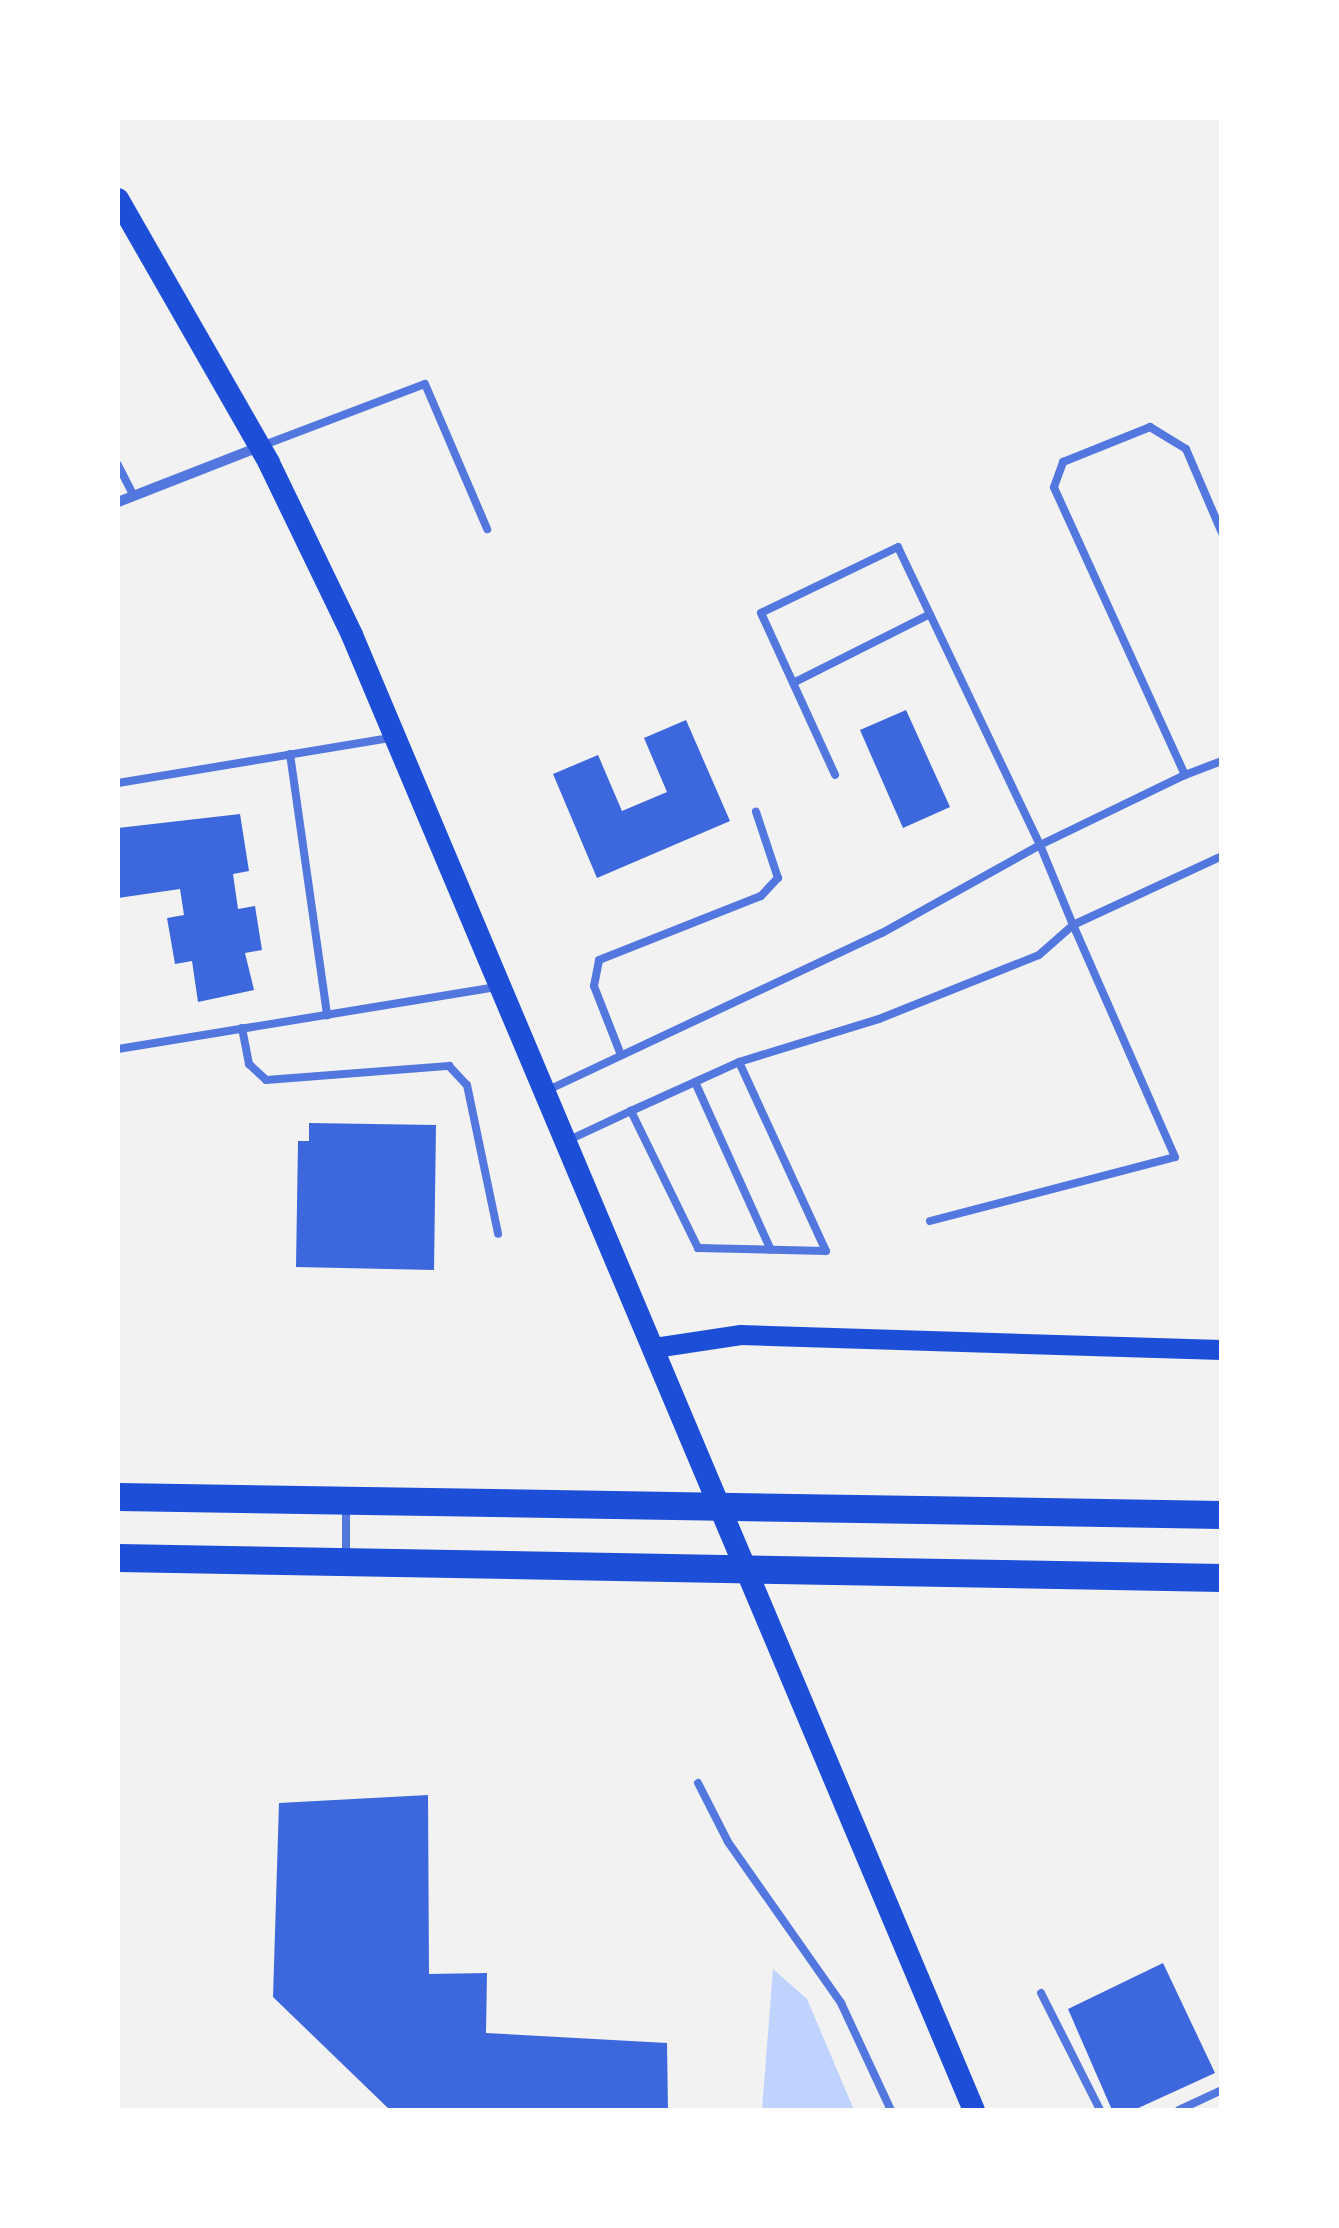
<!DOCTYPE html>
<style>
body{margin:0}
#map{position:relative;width:1339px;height:2228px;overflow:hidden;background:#f2f2f2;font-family:Manrope,sans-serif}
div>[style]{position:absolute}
.water>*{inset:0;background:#bfd3fe}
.building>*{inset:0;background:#3d67dc}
.service>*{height:8px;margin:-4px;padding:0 4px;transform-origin:4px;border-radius:4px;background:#5277de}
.minor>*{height:10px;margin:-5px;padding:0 5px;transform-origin:5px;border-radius:5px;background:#5277de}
.secondary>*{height:20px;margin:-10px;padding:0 10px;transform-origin:10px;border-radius:10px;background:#1d4ed8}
.primary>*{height:22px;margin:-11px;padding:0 11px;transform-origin:11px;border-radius:11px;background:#1d4ed8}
.motorway>*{height:28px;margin:-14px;padding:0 14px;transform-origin:14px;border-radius:14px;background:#1d4ed8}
span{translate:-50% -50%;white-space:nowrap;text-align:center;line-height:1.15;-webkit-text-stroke:10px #fff;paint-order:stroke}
.frame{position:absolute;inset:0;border:120px solid #fff;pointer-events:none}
</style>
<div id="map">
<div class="water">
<i style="clip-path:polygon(773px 1969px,807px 1999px,854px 2110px,762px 2110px)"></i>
</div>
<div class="building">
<i style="clip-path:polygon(906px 710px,950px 807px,903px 828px,860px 730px)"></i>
<i style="clip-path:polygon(686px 720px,730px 821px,597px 878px,553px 774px,598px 755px,622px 811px,667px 792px,644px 738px)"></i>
<i style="clip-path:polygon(240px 814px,249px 871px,233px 874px,238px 909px,255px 906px,262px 950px,245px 953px,254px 990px,198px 1002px,192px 961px,175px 964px,167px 918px,184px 915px,180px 889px,118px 898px,118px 828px)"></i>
<i style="clip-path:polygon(309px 1123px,436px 1125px,434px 1270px,296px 1267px,298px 1141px,309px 1141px)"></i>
<i style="clip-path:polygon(428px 1795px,429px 1974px,487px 1973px,486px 2033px,667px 2043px,668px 2110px,390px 2110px,273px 1997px,279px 1803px)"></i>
<i style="clip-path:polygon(1163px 1963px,1215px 2073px,1134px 2110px,1112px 2110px,1068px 2009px)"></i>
</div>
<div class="service">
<i style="left:264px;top:445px;width:172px;rotate:-20.8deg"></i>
<i style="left:425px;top:384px;width:158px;rotate:66.8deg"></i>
<i style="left:118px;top:465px;width:33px;rotate:63deg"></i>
<i style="left:793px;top:683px;width:153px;rotate:-26.7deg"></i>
<i style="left:290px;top:754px;width:264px;rotate:81.9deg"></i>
<i style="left:1185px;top:775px;width:40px;rotate:-21deg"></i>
<i style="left:118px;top:783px;width:277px;rotate:-9.4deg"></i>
<i style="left:242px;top:1028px;width:37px;rotate:79deg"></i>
<i style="left:249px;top:1064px;width:23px;rotate:43deg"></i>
<i style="left:266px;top:1080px;width:184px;rotate:-4.4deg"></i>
<i style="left:449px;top:1066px;width:26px;rotate:47deg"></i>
<i style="left:467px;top:1085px;width:152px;rotate:78.2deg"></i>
<i style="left:118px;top:1049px;width:385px;rotate:-9.3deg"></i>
<i style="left:621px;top:1055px;width:74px;rotate:-111.4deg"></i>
<i style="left:594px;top:986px;width:26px;rotate:-79deg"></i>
<i style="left:599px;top:960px;width:174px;rotate:-21.6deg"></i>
<i style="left:761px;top:896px;width:25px;rotate:-47deg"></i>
<i style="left:778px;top:878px;width:70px;rotate:-108.4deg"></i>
<i style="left:739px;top:1062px;width:146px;rotate:-17.1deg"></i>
<i style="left:879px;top:1019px;width:172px;rotate:-21.8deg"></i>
<i style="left:1039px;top:955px;width:45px;rotate:-41.4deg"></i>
<i style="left:1073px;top:925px;width:87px;rotate:-112.4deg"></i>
<i style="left:1040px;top:845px;width:161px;rotate:-25.8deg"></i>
<i style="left:1185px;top:775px;width:316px;rotate:-114.5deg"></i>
<i style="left:1054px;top:487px;width:27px;rotate:-70deg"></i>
<i style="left:1063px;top:462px;width:94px;rotate:-21.9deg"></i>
<i style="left:1150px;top:427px;width:42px;rotate:31.4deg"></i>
<i style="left:1186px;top:449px;width:91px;rotate:66.8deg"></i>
<i style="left:695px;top:1082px;width:184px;rotate:65.7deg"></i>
<i style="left:548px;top:1090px;width:369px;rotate:-25.2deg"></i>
<i style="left:882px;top:933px;width:181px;rotate:-29.1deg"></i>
<i style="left:1040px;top:845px;width:330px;rotate:-115.5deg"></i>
<i style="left:898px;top:547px;width:152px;rotate:154.3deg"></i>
<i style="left:761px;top:613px;width:178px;rotate:65.4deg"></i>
<i style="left:569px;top:1140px;width:68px;rotate:-25.1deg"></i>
<i style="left:631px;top:1111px;width:119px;rotate:-24.4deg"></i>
<i style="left:739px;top:1062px;width:208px;rotate:65.3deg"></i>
<i style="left:826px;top:1251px;width:128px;rotate:-178.7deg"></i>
<i style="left:698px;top:1248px;width:153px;rotate:-116.1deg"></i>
<i style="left:930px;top:1221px;width:253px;rotate:-14.6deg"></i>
<i style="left:1175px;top:1157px;width:253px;rotate:-113.7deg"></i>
<i style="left:1073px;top:925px;width:164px;rotate:-24.8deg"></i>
<i style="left:346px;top:1508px;width:51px;rotate:90deg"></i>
<i style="left:698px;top:1783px;width:66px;rotate:63deg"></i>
<i style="left:728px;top:1842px;width:197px;rotate:54.9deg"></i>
<i style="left:841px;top:2003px;width:118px;rotate:65deg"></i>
<i style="left:1041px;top:1993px;width:131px;rotate:63.2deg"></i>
<i style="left:1179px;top:2110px;width:47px;rotate:-24.9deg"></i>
</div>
<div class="minor">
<i style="left:118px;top:502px;width:151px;rotate:-21.3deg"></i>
</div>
<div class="secondary">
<i style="left:655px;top:1348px;width:87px;rotate:-8.6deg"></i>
<i style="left:741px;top:1335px;width:481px;rotate:1.8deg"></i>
</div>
<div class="primary">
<i style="left:118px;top:199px;width:304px;rotate:60.2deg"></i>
<i style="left:269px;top:463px;width:191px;rotate:64.2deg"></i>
<i style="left:352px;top:635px;width:1601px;rotate:67.14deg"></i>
</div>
<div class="motorway">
<i style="left:118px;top:1497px;width:1104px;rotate:0.93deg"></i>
<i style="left:118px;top:1558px;width:1104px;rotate:1.04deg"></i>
</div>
<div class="frame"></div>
</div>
